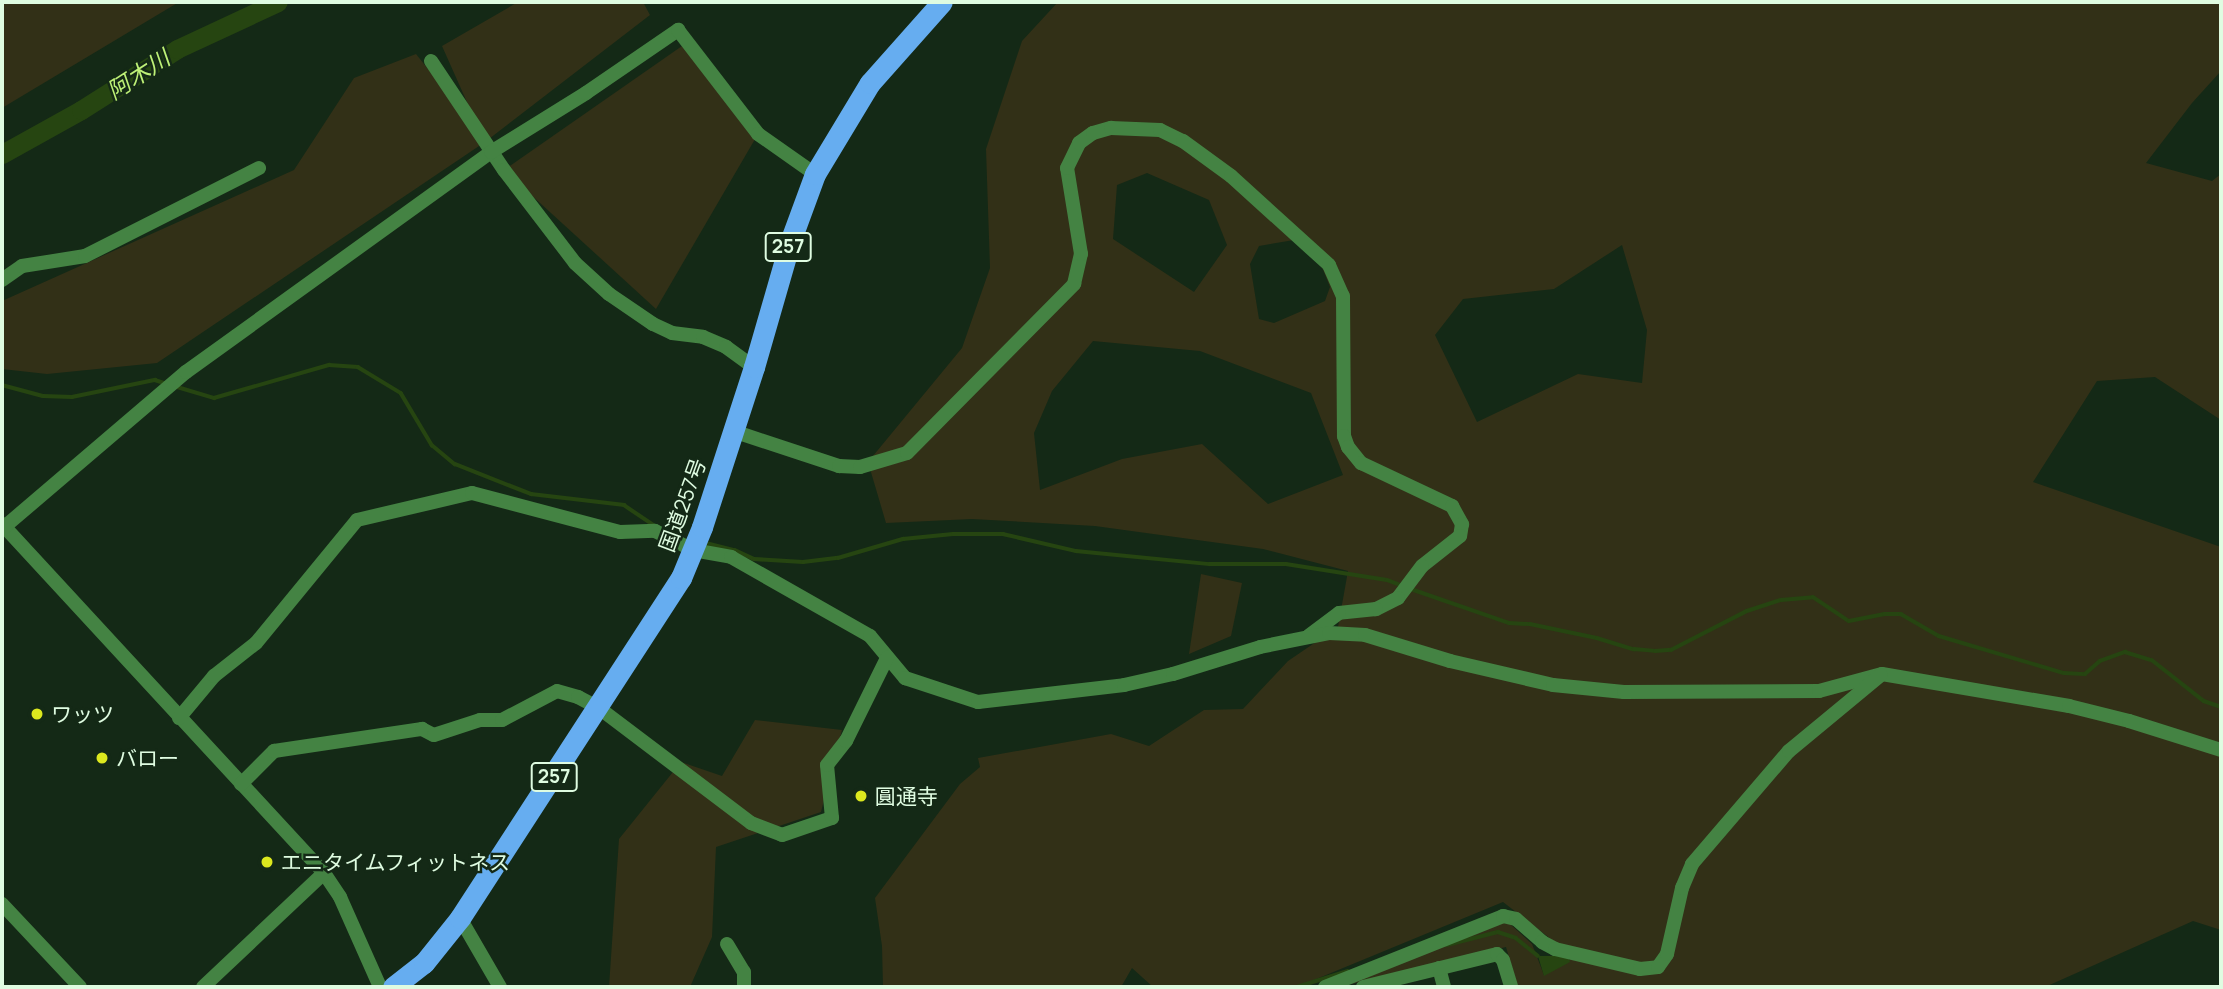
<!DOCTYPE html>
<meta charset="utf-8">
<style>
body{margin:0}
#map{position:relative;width:2223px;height:989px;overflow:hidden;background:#142916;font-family:Manrope,"Noto Sans JP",sans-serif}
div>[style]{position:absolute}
.green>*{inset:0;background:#323017}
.water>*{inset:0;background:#264511}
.stream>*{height:3.5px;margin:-1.75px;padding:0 1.75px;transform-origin:1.75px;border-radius:1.75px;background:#264511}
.river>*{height:19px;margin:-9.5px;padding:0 9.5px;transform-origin:9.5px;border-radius:9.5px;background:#264511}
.minor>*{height:14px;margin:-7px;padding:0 7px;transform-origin:7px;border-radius:7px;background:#448343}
.highway>*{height:21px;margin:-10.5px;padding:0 10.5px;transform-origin:10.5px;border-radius:10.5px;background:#66adf0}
.dots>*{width:19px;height:19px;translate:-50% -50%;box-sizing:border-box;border:4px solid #142916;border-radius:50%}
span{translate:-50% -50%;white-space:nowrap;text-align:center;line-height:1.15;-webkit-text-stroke:5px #142916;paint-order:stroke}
.shield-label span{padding:2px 5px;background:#142916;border:2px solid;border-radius:5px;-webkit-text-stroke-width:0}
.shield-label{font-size:19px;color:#dffce1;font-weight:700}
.street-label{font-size:21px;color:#dffce1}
.poi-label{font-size:21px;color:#dffce1}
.left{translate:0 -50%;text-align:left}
.water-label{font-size:23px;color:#bef177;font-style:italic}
.frame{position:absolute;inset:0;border:4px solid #dffce1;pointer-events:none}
</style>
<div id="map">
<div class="green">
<i style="clip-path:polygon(2px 2px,179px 2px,2px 108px)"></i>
<i style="clip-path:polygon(518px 2px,643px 2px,650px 15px,485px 142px,157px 363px,47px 374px,2px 369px,2px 301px,294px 170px,354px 78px,416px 54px,483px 138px,442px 46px)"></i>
<i style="clip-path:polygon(evenodd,1058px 2px,2221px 2px,2221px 71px,2192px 103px,2146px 163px,2212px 181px,2221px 174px,2221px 420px,2155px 377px,2097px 381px,2033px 482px,2221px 547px,2221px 930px,2193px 921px,2045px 987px,1518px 987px,1506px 947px,1339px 987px,1499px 922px,1510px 924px,1532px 944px,1544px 975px,1574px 957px,1503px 902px,1297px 987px,1153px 987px,1132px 968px,1121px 987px,883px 987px,882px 946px,875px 898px,960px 784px,980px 767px,978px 758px,1111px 734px,1149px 746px,1204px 710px,1243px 709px,1288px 661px,1338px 627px,1348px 571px,1263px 549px,1095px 526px,972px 519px,886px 523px,868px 462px,962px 348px,990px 268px,986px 149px,1022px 41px,1058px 2px,1147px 173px,1209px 200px,1227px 245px,1194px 292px,1113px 239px,1117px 185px,1147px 173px,1058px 2px,1300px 239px,1314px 247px,1330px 287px,1325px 301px,1274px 323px,1259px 319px,1250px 264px,1259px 246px,1300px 239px,1058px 2px,1622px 245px,1647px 330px,1642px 383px,1578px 374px,1477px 422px,1435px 335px,1463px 299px,1554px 289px,1622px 245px,1058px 2px,1093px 341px,1200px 351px,1311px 393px,1343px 475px,1268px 504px,1202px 444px,1122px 459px,1040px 490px,1034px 433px,1052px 391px,1093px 341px)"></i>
<i style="clip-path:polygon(682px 46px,758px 134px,656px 309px,504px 170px)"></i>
<i style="clip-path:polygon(1201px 574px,1242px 583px,1231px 636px,1189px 654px)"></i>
<i style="clip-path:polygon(755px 720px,842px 730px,821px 812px,716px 847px,712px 937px,690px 987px,609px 987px,619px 839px,681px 762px,722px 776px)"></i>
</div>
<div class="water">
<i style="clip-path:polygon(1538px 956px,1568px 956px,1570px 962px,1544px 976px)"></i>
</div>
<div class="stream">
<i style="left:2px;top:385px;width:42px;rotate:15deg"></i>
<i style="left:43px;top:396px;width:29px;rotate:2deg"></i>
<i style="left:72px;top:397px;width:85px;rotate:-11.6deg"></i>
<i style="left:155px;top:380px;width:13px;rotate:18deg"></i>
<i style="left:174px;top:386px;width:42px;rotate:16.7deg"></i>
<i style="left:214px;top:398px;width:120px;rotate:-16deg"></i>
<i style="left:329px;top:365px;width:29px;rotate:4deg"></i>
<i style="left:358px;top:367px;width:50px;rotate:31.2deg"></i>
<i style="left:401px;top:393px;width:61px;rotate:59.2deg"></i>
<i style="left:432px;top:445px;width:30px;rotate:40deg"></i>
<i style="left:455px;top:464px;width:82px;rotate:21.5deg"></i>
<i style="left:531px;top:494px;width:94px;rotate:6.7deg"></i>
<i style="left:624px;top:505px;width:37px;rotate:34deg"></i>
<i style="left:702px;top:542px;width:34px;rotate:14deg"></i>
<i style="left:735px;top:550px;width:21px;rotate:25deg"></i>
<i style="left:754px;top:559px;width:49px;rotate:3.5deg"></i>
<i style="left:803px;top:562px;width:35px;rotate:-7deg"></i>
<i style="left:838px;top:558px;width:68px;rotate:-16.3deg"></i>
<i style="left:903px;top:539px;width:50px;rotate:-5.7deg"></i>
<i style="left:953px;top:534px;width:50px"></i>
<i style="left:1003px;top:534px;width:75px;rotate:13.1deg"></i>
<i style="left:1076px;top:551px;width:134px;rotate:5.6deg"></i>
<i style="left:1209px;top:564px;width:77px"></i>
<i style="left:1286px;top:564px;width:102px;rotate:9deg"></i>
<i style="left:1387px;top:580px;width:15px;rotate:20deg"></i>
<i style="left:1411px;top:589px;width:104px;rotate:19.1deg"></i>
<i style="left:1509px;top:623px;width:21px;rotate:3deg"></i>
<i style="left:1530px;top:624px;width:68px;rotate:11.8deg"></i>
<i style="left:1597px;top:638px;width:39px;rotate:17deg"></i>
<i style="left:1634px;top:649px;width:21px;rotate:5deg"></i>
<i style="left:1655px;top:651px;width:16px;rotate:-4deg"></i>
<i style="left:1671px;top:650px;width:85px;rotate:-27.2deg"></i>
<i style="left:1747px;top:611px;width:36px;rotate:-18deg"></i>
<i style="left:1781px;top:600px;width:32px;rotate:-5deg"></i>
<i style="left:1813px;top:597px;width:43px;rotate:33.7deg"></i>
<i style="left:1849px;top:621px;width:36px;rotate:-11deg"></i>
<i style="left:1884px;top:614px;width:17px"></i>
<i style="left:1901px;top:614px;width:44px;rotate:30.1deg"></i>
<i style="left:1939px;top:636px;width:130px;rotate:16.5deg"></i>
<i style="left:2064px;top:673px;width:21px;rotate:3deg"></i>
<i style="left:2085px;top:674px;width:20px;rotate:-41deg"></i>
<i style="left:2100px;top:661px;width:27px;rotate:-20deg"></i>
<i style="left:2125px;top:652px;width:28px;rotate:17deg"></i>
<i style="left:2152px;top:660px;width:66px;rotate:38.3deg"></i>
<i style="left:2204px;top:701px;width:18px;rotate:19deg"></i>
<i style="left:1447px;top:945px;width:53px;rotate:-14.3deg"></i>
<i style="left:1498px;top:932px;width:19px;rotate:18deg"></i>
<i style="left:1516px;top:938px;width:28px;rotate:39deg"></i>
<i style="left:1297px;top:987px;width:53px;rotate:-17.4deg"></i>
</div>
<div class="river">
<i style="left:2px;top:154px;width:90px;rotate:-29.1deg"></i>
<i style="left:81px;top:110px;width:114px;rotate:-32.4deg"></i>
<i style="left:177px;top:49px;width:111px;rotate:-25deg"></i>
</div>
<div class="minor">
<i style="left:431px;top:61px;width:131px;rotate:56.2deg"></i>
<i style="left:504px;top:170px;width:117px;rotate:52.6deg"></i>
<i style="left:575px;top:263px;width:46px;rotate:42.4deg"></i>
<i style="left:609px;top:294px;width:53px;rotate:34.3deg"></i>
<i style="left:653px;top:324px;width:21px;rotate:25deg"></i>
<i style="left:672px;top:333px;width:31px;rotate:7deg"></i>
<i style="left:703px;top:337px;width:25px;rotate:23deg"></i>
<i style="left:726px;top:347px;width:34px;rotate:36deg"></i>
<i style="left:2px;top:280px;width:24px;rotate:-35deg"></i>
<i style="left:22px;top:266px;width:64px;rotate:-9deg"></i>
<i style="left:85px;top:256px;width:195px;rotate:-26.8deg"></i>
<i style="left:733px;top:431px;width:112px;rotate:18.3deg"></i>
<i style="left:839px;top:466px;width:21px;rotate:3deg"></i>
<i style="left:860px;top:467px;width:49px;rotate:-16.6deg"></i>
<i style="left:907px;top:453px;width:238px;rotate:-45.3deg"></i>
<i style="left:1074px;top:284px;width:31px;rotate:-77deg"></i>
<i style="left:1081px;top:254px;width:87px;rotate:-99.2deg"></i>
<i style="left:1067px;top:168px;width:28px;rotate:-64deg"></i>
<i style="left:1079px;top:143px;width:17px;rotate:-36deg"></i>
<i style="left:1093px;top:133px;width:19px;rotate:-16deg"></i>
<i style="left:1111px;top:128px;width:49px;rotate:2.3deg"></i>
<i style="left:1160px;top:130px;width:25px;rotate:26deg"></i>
<i style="left:1183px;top:141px;width:59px;rotate:36.1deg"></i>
<i style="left:1231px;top:176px;width:132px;rotate:42.2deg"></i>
<i style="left:1329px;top:265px;width:34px;rotate:66deg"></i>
<i style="left:1343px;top:296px;width:140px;rotate:89.6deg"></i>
<i style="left:1344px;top:436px;width:12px;rotate:70deg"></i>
<i style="left:1348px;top:447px;width:21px;rotate:51deg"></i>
<i style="left:1361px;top:463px;width:101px;rotate:25.3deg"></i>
<i style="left:1452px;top:506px;width:21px;rotate:61deg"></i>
<i style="left:1462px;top:524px;width:12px;rotate:99deg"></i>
<i style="left:1460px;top:536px;width:48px;rotate:141.7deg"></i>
<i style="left:1422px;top:566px;width:40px;rotate:127deg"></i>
<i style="left:1398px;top:598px;width:25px;rotate:153deg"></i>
<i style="left:1376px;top:609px;width:37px;rotate:174deg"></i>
<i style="left:1339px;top:613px;width:38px;rotate:143deg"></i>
<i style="left:2px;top:524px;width:475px;rotate:47.3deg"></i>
<i style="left:324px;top:873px;width:29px;rotate:56deg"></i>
<i style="left:340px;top:897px;width:98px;rotate:66deg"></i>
<i style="left:2px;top:529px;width:242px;rotate:-40.5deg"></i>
<i style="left:186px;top:372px;width:376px;rotate:-35.8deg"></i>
<i style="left:491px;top:152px;width:112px;rotate:-31.8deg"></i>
<i style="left:586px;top:93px;width:112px;rotate:-34.4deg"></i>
<i style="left:678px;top:30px;width:131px;rotate:52.4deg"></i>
<i style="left:758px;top:134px;width:70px;rotate:35.1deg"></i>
<i style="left:179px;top:718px;width:55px;rotate:-50.2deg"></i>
<i style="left:214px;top:676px;width:53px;rotate:-38.2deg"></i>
<i style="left:256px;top:643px;width:159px;rotate:-50.6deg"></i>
<i style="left:357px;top:520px;width:118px;rotate:-13.2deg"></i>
<i style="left:472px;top:493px;width:153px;rotate:14.8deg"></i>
<i style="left:620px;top:532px;width:35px;rotate:-2deg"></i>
<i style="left:655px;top:531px;width:42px;rotate:26.6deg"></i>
<i style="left:693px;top:550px;width:39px;rotate:10deg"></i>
<i style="left:731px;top:557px;width:160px;rotate:29.6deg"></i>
<i style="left:870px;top:636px;width:55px;rotate:50.2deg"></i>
<i style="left:905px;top:678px;width:77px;rotate:18.2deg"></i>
<i style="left:978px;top:702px;width:147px;rotate:-6.6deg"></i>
<i style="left:1124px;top:685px;width:50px;rotate:-12.7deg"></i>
<i style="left:1173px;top:674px;width:91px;rotate:-17.2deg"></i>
<i style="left:1260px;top:647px;width:70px;rotate:-11.5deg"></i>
<i style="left:1329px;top:633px;width:36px;rotate:3deg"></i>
<i style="left:1365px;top:635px;width:89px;rotate:17deg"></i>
<i style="left:1450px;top:661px;width:106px;rotate:13.1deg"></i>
<i style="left:1553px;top:685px;width:71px;rotate:5.6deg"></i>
<i style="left:1624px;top:692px;width:195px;rotate:-0.3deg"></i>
<i style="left:1819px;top:691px;width:65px;rotate:-15.1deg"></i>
<i style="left:1882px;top:674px;width:190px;rotate:9.7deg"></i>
<i style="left:2069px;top:706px;width:62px;rotate:14deg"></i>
<i style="left:2129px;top:721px;width:96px;rotate:17.5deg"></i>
<i style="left:241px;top:784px;width:47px;rotate:-45deg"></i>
<i style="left:274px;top:751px;width:150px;rotate:-8.5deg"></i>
<i style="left:422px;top:729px;width:13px;rotate:27deg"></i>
<i style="left:434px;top:735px;width:48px;rotate:-18.1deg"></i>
<i style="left:480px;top:720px;width:22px"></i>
<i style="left:502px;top:720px;width:62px;rotate:-27.8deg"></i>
<i style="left:557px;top:691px;width:22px;rotate:16deg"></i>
<i style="left:578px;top:697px;width:24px;rotate:28deg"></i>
<i style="left:599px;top:708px;width:191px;rotate:37.1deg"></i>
<i style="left:751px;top:823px;width:33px;rotate:21deg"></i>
<i style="left:782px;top:835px;width:53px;rotate:-18.8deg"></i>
<i style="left:832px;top:818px;width:53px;rotate:-95.4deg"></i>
<i style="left:827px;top:765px;width:31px;rotate:-52deg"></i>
<i style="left:846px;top:741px;width:93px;rotate:-63.7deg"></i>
<i style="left:2px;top:904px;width:114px;rotate:46.8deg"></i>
<i style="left:460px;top:918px;width:80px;rotate:59.9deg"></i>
<i style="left:727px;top:944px;width:33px;rotate:59deg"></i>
<i style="left:744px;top:972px;width:15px;rotate:90deg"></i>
<i style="left:1439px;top:968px;width:20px;rotate:75deg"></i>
<i style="left:203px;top:987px;width:166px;rotate:-43.3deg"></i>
<i style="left:1325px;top:987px;width:192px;rotate:-21.7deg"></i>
<i style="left:1503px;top:916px;width:13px;rotate:13deg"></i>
<i style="left:1516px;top:919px;width:35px;rotate:41deg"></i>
<i style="left:1542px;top:942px;width:15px;rotate:28deg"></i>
<i style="left:1555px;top:949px;width:87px;rotate:13.2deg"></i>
<i style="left:1640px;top:969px;width:18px;rotate:-6deg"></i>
<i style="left:1658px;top:967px;width:16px;rotate:-55deg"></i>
<i style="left:1667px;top:954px;width:68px;rotate:-77.2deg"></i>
<i style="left:1682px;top:888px;width:26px;rotate:-67deg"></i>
<i style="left:1692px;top:864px;width:149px;rotate:-49.4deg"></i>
<i style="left:1789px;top:751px;width:119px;rotate:-39.6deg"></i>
<i style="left:1363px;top:987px;width:138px;rotate:-13.8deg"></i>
<i style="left:1497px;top:954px;width:8px;rotate:45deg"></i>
<i style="left:1503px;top:960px;width:28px;rotate:73deg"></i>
</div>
<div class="highway">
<i style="left:393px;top:987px;width:39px;rotate:-38deg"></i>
<i style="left:424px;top:963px;width:58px;rotate:-51.3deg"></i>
<i style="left:460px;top:918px;width:406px;rotate:-57deg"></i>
<i style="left:681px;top:578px;width:55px;rotate:-67.6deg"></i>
<i style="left:702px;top:527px;width:168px;rotate:-72deg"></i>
<i style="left:754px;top:367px;width:130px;rotate:-73.9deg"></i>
<i style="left:790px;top:242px;width:72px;rotate:-69.8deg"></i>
<i style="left:815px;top:174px;width:106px;rotate:-58.9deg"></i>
<i style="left:870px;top:83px;width:108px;rotate:-48.4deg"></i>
</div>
<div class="dots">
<i style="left:37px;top:714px;background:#dce81e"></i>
<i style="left:102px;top:758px;background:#dce81e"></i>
<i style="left:861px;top:796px;background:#dce81e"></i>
<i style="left:267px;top:862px;background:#dce81e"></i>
</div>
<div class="shield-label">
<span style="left:788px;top:247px">257</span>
<span style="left:554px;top:777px">257</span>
</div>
<div class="street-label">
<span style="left:682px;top:505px;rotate:-70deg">国道257号</span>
</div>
<div class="poi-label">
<span class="left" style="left:51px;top:714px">ワッツ</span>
<span class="left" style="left:116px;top:758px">バロー</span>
<span class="left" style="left:875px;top:796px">圓通寺</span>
<span class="left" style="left:281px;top:862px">エニタイムフィットネス</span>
</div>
<div class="water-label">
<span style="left:138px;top:74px;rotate:-33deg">阿木川</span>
</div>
<div class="frame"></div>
</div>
